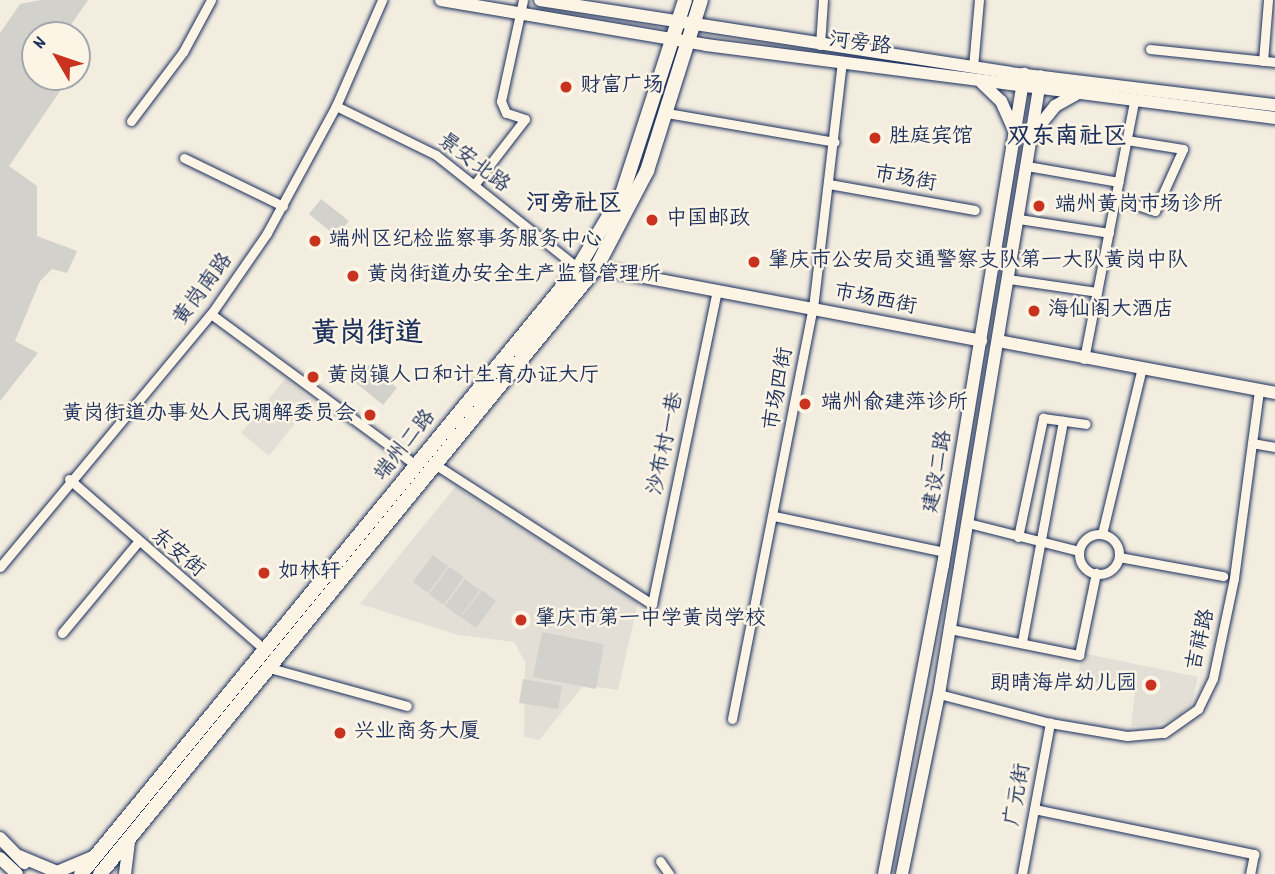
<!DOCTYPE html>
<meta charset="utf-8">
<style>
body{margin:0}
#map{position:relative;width:1275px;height:874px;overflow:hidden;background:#f3ede0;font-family:Dekko,"LXGW WenKai TC",sans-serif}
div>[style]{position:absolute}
.built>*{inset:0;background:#e3dfd6}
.green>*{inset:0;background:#d3d1cc}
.roads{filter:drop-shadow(0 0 2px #1b2f5e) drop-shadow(0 0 2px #1b2f5e)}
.street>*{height:9px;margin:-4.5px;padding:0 4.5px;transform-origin:4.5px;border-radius:4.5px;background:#fcf5e5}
.street>.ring{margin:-4.5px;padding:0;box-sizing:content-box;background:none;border:9px solid #fcf5e5;border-radius:50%}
.secondary>*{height:12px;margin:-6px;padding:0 6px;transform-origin:6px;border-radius:6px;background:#fcf5e5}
.primary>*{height:14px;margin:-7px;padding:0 7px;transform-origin:7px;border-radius:7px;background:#fcf5e5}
.dots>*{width:19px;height:19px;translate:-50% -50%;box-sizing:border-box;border:4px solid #fcf5e5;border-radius:50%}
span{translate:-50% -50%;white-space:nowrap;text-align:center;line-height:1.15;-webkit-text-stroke:5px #fcf5e5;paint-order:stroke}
.street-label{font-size:21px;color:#1b2f5e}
.poi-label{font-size:21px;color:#1b2f5e}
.left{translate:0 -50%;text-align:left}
.right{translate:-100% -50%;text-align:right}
.quarter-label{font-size:24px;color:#1b2f5e;font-weight:700}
.district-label{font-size:28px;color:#1b2f5e;font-weight:700}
.north{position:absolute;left:21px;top:21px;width:70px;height:70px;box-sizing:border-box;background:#fcf5e5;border:2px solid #a2a6af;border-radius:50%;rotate:309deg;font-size:19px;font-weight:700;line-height:28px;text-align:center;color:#1b2f5e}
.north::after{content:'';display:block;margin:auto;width:24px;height:32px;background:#c8321e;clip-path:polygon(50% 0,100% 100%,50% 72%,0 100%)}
</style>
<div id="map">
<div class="built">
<i style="clip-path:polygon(285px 379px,313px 401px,269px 456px,241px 433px)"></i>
<i style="clip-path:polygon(456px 486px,638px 603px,618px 690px,584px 685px,539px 740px,524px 737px,525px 662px,514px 642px,458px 635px,360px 604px)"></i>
<i style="clip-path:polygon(1082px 653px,1198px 677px,1192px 703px,1179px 716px,1154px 726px,1131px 726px,1135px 690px,1077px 680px)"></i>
</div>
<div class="green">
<i style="clip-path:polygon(41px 0,88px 0,64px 35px,35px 35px,35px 77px,56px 77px,60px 91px,9px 166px,37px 186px,37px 236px,77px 251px,67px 273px,52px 269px,40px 281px,15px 341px,38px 353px,0 401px,0 33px,20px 4px)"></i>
<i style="clip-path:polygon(321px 199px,349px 221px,336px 236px,309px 214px)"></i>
<i style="clip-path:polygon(369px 365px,397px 388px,383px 405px,355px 382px)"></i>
<i style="clip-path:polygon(433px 555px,448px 566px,428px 593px,413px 582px)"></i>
<i style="clip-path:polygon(449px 567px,464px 577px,444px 605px,429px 594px)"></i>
<i style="clip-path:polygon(465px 579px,480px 590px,460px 617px,445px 606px)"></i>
<i style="clip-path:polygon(482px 590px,496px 601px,476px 628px,461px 617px)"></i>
<i style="clip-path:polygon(542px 632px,604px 644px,596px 689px,533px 677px)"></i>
<i style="clip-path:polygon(523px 679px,562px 686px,558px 709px,519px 703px)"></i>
</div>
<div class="roads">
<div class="street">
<i style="left:820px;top:45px;width:45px;rotate:-86.2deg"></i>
<i style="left:1150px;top:49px;width:126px;rotate:5.9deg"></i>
<i style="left:1263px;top:61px;width:61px;rotate:-85.3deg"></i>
<i style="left:973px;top:67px;width:67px;rotate:-84.9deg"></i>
<i style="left:336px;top:106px;width:111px;rotate:26.1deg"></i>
<i style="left:436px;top:155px;width:181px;rotate:38.5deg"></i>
<i style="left:667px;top:113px;width:170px;rotate:9.8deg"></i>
<i style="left:131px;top:121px;width:86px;rotate:-53deg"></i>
<i style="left:183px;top:52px;width:59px;rotate:-61.7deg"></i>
<i style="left:184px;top:158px;width:110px;rotate:25.9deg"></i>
<i style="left:1027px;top:166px;width:93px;rotate:9.9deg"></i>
<i style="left:829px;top:184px;width:148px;rotate:10.1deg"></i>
<i style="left:474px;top:185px;width:83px;rotate:-52.3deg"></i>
<i style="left:525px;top:119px;width:20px;rotate:-162deg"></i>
<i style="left:506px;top:113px;width:13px;rotate:-113deg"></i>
<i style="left:501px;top:101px;width:103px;rotate:-77.7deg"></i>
<i style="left:1116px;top:198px;width:41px;rotate:18.4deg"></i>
<i style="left:1155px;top:211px;width:68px;rotate:-65.7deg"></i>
<i style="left:1183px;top:149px;width:57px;rotate:-170.9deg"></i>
<i style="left:1019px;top:219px;width:91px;rotate:8.8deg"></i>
<i style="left:1009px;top:279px;width:89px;rotate:8.4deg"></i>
<i style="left:211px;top:314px;width:256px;rotate:36.4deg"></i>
<i style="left:1084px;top:359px;width:262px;rotate:-79deg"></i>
<i style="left:1252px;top:443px;width:23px;rotate:10deg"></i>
<i style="left:436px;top:465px;width:257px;rotate:32.8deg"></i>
<i style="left:652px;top:604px;width:320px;rotate:-78.3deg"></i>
<i style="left:69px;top:479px;width:262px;rotate:41.1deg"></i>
<i style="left:774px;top:516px;width:175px;rotate:11.9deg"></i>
<i style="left:968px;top:523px;width:114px;rotate:14.2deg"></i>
<i class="ring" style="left:1079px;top:534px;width:31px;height:31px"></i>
<i style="left:1102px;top:534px;width:171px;rotate:-76.5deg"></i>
<i style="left:1018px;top:537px;width:122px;rotate:-78.1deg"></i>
<i style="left:1043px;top:418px;width:43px;rotate:7.9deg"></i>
<i style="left:1119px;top:557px;width:106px;rotate:10.4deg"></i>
<i style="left:0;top:567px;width:329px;rotate:-50.2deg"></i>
<i style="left:211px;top:314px;width:98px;rotate:-55.3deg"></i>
<i style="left:267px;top:233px;width:145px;rotate:-61.5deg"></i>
<i style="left:336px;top:106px;width:116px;rotate:-66.5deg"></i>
<i style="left:950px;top:629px;width:132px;rotate:11.4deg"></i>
<i style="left:1079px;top:655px;width:84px;rotate:-78.3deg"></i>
<i style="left:62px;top:633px;width:117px;rotate:-50.2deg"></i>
<i style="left:1022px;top:642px;width:225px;rotate:-79.5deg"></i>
<i style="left:270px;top:668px;width:142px;rotate:15.5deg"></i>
<i style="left:939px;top:694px;width:115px;rotate:14.6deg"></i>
<i style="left:1050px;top:723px;width:78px;rotate:9.6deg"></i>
<i style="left:1127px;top:736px;width:37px;rotate:-5deg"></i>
<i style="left:1164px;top:733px;width:42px;rotate:-35.2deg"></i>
<i style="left:1198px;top:709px;width:34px;rotate:-64deg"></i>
<i style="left:1213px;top:678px;width:102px;rotate:-78.1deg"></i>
<i style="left:1234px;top:578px;width:190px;rotate:-82.4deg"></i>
<i style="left:732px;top:719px;width:419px;rotate:-78.9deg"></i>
<i style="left:813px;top:308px;width:248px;rotate:-83.3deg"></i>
<i style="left:1034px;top:809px;width:225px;rotate:11.6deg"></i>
<i style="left:1254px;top:854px;width:20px;rotate:101deg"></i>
<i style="left:660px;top:861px;width:16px;rotate:55deg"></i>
<i style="left:1022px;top:874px;width:154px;rotate:-79.5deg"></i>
</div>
<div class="secondary">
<i style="left:441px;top:0;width:269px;rotate:9.6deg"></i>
<i style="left:706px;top:45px;width:574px;rotate:7.31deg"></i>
<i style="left:540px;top:0;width:475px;rotate:8.8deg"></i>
<i style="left:1009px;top:73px;width:268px;rotate:6.9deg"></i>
<i style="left:981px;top:82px;width:28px;rotate:44deg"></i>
<i style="left:1001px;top:101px;width:30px;rotate:66deg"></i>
<i style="left:1035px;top:131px;width:32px;rotate:-51deg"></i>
<i style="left:1055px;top:106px;width:23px;rotate:-29deg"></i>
<i style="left:596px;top:268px;width:392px;rotate:10.7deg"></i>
<i style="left:998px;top:341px;width:282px;rotate:10.6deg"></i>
<i style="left:0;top:838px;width:35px;rotate:46deg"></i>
<i style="left:19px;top:856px;width:41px;rotate:22.8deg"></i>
<i style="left:57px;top:872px;width:38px;rotate:-23deg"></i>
<i style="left:0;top:858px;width:23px;rotate:43deg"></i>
<i style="left:125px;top:874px;width:32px;rotate:-83deg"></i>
<i style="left:884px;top:874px;width:315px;rotate:-79.2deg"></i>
<i style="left:943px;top:565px;width:498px;rotate:-80.6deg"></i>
<i style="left:902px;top:874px;width:184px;rotate:-78.4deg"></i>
<i style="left:939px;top:694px;width:626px;rotate:-80.63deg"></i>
</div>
<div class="primary">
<i style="left:81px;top:874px;width:784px;rotate:-50.64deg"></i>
<i style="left:578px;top:268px;width:86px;rotate:-59.3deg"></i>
<i style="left:622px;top:194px;width:204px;rotate:-72deg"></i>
<i style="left:100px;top:874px;width:783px;rotate:-50.7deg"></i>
<i style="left:596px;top:268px;width:110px;rotate:-62.3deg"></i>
<i style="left:647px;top:171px;width:179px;rotate:-72.5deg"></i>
</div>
</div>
<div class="dots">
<i style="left:566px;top:87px;background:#c8321e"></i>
<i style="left:875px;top:138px;background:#c8321e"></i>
<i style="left:1039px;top:206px;background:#c8321e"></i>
<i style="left:652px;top:220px;background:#c8321e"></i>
<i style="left:315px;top:241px;background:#c8321e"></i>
<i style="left:754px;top:262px;background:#c8321e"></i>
<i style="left:353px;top:276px;background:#c8321e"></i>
<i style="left:1034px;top:311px;background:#c8321e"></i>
<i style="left:313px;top:377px;background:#c8321e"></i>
<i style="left:805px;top:404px;background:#c8321e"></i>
<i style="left:370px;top:415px;background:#c8321e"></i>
<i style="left:264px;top:573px;background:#c8321e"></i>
<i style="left:521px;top:620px;background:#c8321e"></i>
<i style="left:1151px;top:685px;background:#c8321e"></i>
<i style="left:340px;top:733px;background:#c8321e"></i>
</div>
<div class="street-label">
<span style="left:860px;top:45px;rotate:7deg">河旁路</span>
<span style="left:473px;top:164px;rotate:37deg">景安北路</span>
<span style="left:905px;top:180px;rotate:10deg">市场街</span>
<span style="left:204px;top:290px;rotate:-53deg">黄岗南路</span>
<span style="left:875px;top:301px;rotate:11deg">市场西街</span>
<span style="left:780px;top:389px;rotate:-80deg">市场四街</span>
<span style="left:667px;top:444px;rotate:-78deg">沙布村一巷</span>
<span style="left:406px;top:446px;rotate:-51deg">端州二路</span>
<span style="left:939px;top:472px;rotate:-80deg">建设二路</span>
<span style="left:177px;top:554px;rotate:40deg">东安街</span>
<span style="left:1202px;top:640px;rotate:-77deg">吉祥路</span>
<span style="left:1019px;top:795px;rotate:-80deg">广元街</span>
</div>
<div class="poi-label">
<span class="left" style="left:580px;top:87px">财富广场</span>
<span class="left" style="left:889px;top:138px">胜庭宾馆</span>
<span class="left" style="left:1055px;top:206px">端州黄岗市场诊所</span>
<span class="left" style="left:666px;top:220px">中国邮政</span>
<span class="left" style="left:329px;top:241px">端州区纪检监察事务服务中心</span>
<span class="left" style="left:768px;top:262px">肇庆市公安局交通警察支队第一大队黄岗中队</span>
<span class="left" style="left:367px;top:276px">黄岗街道办安全生产监督管理所</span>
<span class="left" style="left:1048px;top:311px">海仙阁大酒店</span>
<span class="left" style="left:327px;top:377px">黄岗镇人口和计生育办证大厅</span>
<span class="left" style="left:821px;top:404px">端州俞建萍诊所</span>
<span class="right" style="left:356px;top:415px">黄岗街道办事处人民调解委员会</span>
<span class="left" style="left:278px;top:573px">如林轩</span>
<span class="left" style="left:535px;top:620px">肇庆市第一中学黄岗学校</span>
<span class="right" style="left:1137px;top:685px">朗晴海岸幼儿园</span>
<span class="left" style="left:354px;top:733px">兴业商务大厦</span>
</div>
<div class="quarter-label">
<span style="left:1067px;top:139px">双东南社区</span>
<span style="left:574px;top:206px">河旁社区</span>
</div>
<div class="district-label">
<span style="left:367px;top:336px">黄岗街道</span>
</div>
<div class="north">N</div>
</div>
